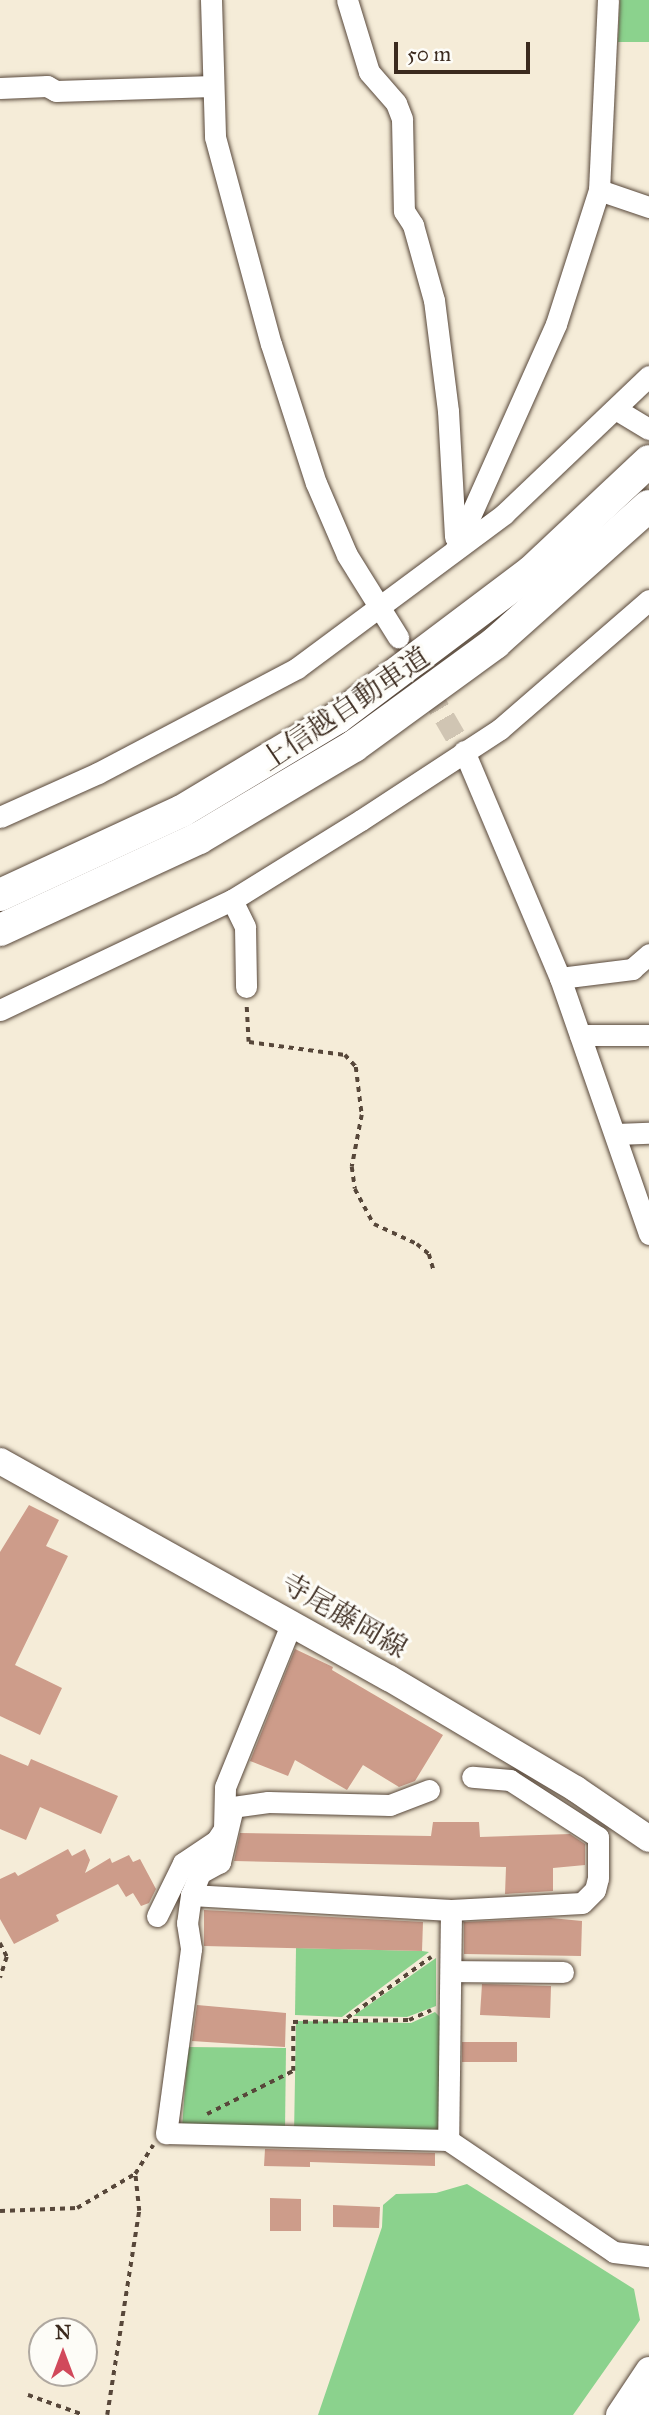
<!DOCTYPE html>
<meta charset="utf-8">
<style>
body{margin:0}
#map{position:relative;width:649px;height:2415px;overflow:hidden;background:#f5ecd8;font-family:"IM FELL Great Primer","Noto Serif JP",serif}
div>[style]{position:absolute}
.green>*{inset:0;background:#8bd28d}
.building>*{inset:0;background:#cd9c8a}
.minor-tunnel>*{height:21px;margin-top:-10.5px;transform-origin:0;background:repeating-linear-gradient(90deg,#d0c5b3 0 21px,transparent 0 31px)}
.path>*{height:3.5px;margin-top:-1.75px;transform-origin:0;background:repeating-linear-gradient(90deg,#57473a 0 5px,transparent 0 10px)}
.roads{filter:drop-shadow(0 0 2px #57473a) drop-shadow(0 0 2px #57473a)}
.minor>*{height:21px;margin:-10.5px;padding:0 10.5px;transform-origin:10.5px;border-radius:10.5px;background:#fff}
.major>*{height:26px;margin:-13px;padding:0 13px;transform-origin:13px;border-radius:13px;background:#fff}
.highway>*{height:32px;margin:-16px;padding:0 16px;transform-origin:16px;border-radius:16px;background:#fff}
span{translate:-50% -50%;white-space:nowrap;text-align:center;line-height:1.15;-webkit-text-stroke:6px #fdfcf7;paint-order:stroke}
.street-label{font-size:28px;color:#3b2a1e}
.north{position:absolute;left:28px;top:2317px;width:70px;height:70px;box-sizing:border-box;background:#fdfcf7;border:2px solid #afa8a0;border-radius:50%;rotate:0deg;font-size:19px;font-weight:700;line-height:28px;text-align:center;color:#3b2a1e}
.north::after{content:'';display:block;margin:auto;width:24px;height:32px;background:#d1495b;clip-path:polygon(50% 0,100% 100%,50% 72%,0 100%)}
.scale{position:absolute;left:394px;top:42px;width:136px;height:32px;box-sizing:border-box;border:4px solid #3b2a1e;border-top:0;padding-left:9px;font-size:21px;line-height:24px;white-space:nowrap;color:#3b2a1e;-webkit-text-stroke:5px #fdfcf7;paint-order:stroke}
</style>
<div id="map">
<div class="green">
<i style="clip-path:polygon(620px 0,649px 0,649px 42px,618px 42px)"></i>
<i style="clip-path:polygon(296px 1948px,422px 1951px,429px 1952px,342px 2017px,295px 2015px)"></i>
<i style="clip-path:polygon(436px 1958px,436px 2006px,407px 2017px,353px 2016px)"></i>
<i style="clip-path:polygon(435px 2012px,447px 2024px,446px 2137px,294px 2135px,296px 2021px,411px 2023px)"></i>
<i style="clip-path:polygon(188px 2047px,286px 2048px,285px 2130px,182px 2128px)"></i>
<i style="clip-path:polygon(467px 2184px,634px 2289px,640px 2320px,573px 2415px,318px 2415px,382px 2227px,383px 2205px,396px 2194px,436px 2193px)"></i>
</div>
<div class="building">
<i style="clip-path:polygon(29px 1505px,59px 1520px,46px 1546px,68px 1556px,15px 1665px,62px 1688px,40px 1735px,0 1716px,0 1552px)"></i>
<i style="clip-path:polygon(295px 1649px,333px 1667px,332px 1670px,443px 1735px,415px 1781px,399px 1787px,363px 1765px,347px 1790px,295px 1760px,288px 1776px,250px 1761px)"></i>
<i style="clip-path:polygon(0 1754px,28px 1766px,31px 1759px,118px 1796px,101px 1834px,40px 1807px,26px 1840px,0 1829px)"></i>
<i style="clip-path:polygon(433px 1822px,479px 1822px,480px 1837px,570px 1834px,585px 1844px,585px 1865px,553px 1868px,553px 1891px,505px 1894px,506px 1867px,234px 1861px,240px 1833px,431px 1836px)"></i>
<i style="clip-path:polygon(68px 1849px,72px 1856px,85px 1849px,90px 1860px,85px 1873px,110px 1858px,112px 1863px,129px 1855px,133px 1862px,140px 1859px,156px 1889px,149px 1903px,141px 1906px,133px 1893px,126px 1897px,118px 1884px,56px 1915px,59px 1921px,14px 1944px,0 1919px,0 1879px,15px 1872px,18px 1876px)"></i>
<i style="clip-path:polygon(204px 1910px,423px 1922px,422px 1951px,204px 1946px)"></i>
<i style="clip-path:polygon(551px 1918px,582px 1921px,581px 1956px,464px 1954px,464px 1922px)"></i>
<i style="clip-path:polygon(482px 1984px,551px 1986px,550px 2018px,480px 2015px)"></i>
<i style="clip-path:polygon(197px 2005px,286px 2013px,285px 2047px,192px 2041px)"></i>
<i style="clip-path:polygon(462px 2042px,517px 2042px,517px 2062px,462px 2062px)"></i>
<i style="clip-path:polygon(265px 2149px,435px 2153px,435px 2166px,310px 2162px,310px 2167px,264px 2166px)"></i>
<i style="clip-path:polygon(270px 2198px,301px 2199px,301px 2231px,270px 2231px)"></i>
<i style="clip-path:polygon(333px 2205px,380px 2207px,379px 2228px,333px 2227px)"></i>
</div>
<div class="minor-tunnel">
<i style="left:398px;top:637px;width:132px;rotate:59.9deg"></i>
</div>
<div class="path">
<i style="left:247px;top:1007px;width:35px;rotate:87deg"></i>
<i style="left:249px;top:1042px;width:97px;rotate:7.7deg"></i>
<i style="left:345px;top:1055px;width:16px;rotate:47deg"></i>
<i style="left:356px;top:1067px;width:48px;rotate:82.9deg"></i>
<i style="left:362px;top:1115px;width:53px;rotate:100.9deg"></i>
<i style="left:352px;top:1167px;width:22px;rotate:82deg"></i>
<i style="left:355px;top:1189px;width:40px;rotate:62deg"></i>
<i style="left:374px;top:1224px;width:47px;rotate:24.9deg"></i>
<i style="left:417px;top:1244px;width:16px;rotate:40deg"></i>
<i style="left:429px;top:1254px;width:18px;rotate:74deg"></i>
<i style="left:0;top:1943px;width:16px;rotate:63deg"></i>
<i style="left:7px;top:1957px;width:22px;rotate:108deg"></i>
<i style="left:347px;top:2018px;width:104px;rotate:-36deg"></i>
<i style="left:207px;top:2114px;width:96px;rotate:-26.6deg"></i>
<i style="left:293px;top:2071px;width:49px;rotate:-90deg"></i>
<i style="left:293px;top:2022px;width:116px;rotate:-1deg"></i>
<i style="left:409px;top:2020px;width:24px;rotate:-24deg"></i>
<i style="left:0;top:2211px;width:77px;rotate:-2.2deg"></i>
<i style="left:77px;top:2208px;width:67px;rotate:-30.4deg"></i>
<i style="left:28px;top:2395px;width:59px;rotate:19.7deg"></i>
<i style="left:107px;top:2415px;width:206px;rotate:-81.1deg"></i>
<i style="left:139px;top:2211px;width:37px;rotate:-96deg"></i>
<i style="left:135px;top:2174px;width:34px;rotate:-58deg"></i>
</div>
<div class="roads">
<div class="minor">
<i style="left:211px;top:0;width:137px;rotate:88.3deg"></i>
<i style="left:215px;top:137px;width:214px;rotate:74.9deg"></i>
<i style="left:271px;top:344px;width:146px;rotate:72.1deg"></i>
<i style="left:316px;top:483px;width:78px;rotate:66.7deg"></i>
<i style="left:347px;top:555px;width:97px;rotate:58.1deg"></i>
<i style="left:347px;top:0;width:75px;rotate:73deg"></i>
<i style="left:369px;top:72px;width:41px;rotate:48.9deg"></i>
<i style="left:396px;top:103px;width:17px;rotate:69deg"></i>
<i style="left:402px;top:119px;width:92px;rotate:88.8deg"></i>
<i style="left:404px;top:211px;width:17px;rotate:57deg"></i>
<i style="left:413px;top:225px;width:78px;rotate:74.4deg"></i>
<i style="left:434px;top:300px;width:112px;rotate:82.8deg"></i>
<i style="left:448px;top:411px;width:126px;rotate:86.8deg"></i>
<i style="left:0;top:88px;width:47px;rotate:-2.4deg"></i>
<i style="left:47px;top:86px;width:10px;rotate:29deg"></i>
<i style="left:56px;top:91px;width:157px;rotate:-1.8deg"></i>
<i style="left:599px;top:190px;width:53px;rotate:18.8deg"></i>
<i style="left:617px;top:410px;width:37px;rotate:31deg"></i>
<i style="left:455px;top:550px;width:248px;rotate:-65.9deg"></i>
<i style="left:556px;top:324px;width:141px;rotate:-72.2deg"></i>
<i style="left:599px;top:190px;width:190px;rotate:-87.3deg"></i>
<i style="left:464px;top:751px;width:246px;rotate:67.1deg"></i>
<i style="left:560px;top:978px;width:271px;rotate:70.8deg"></i>
<i style="left:0;top:817px;width:107px;rotate:-24.2deg"></i>
<i style="left:98px;top:773px;width:225px;rotate:-27.8deg"></i>
<i style="left:297px;top:668px;width:258px;rotate:-36.6deg"></i>
<i style="left:504px;top:514px;width:200px;rotate:-43.6deg"></i>
<i style="left:232px;top:900px;width:30px;rotate:64deg"></i>
<i style="left:245px;top:927px;width:60px;rotate:89deg"></i>
<i style="left:560px;top:978px;width:73px;rotate:-7.1deg"></i>
<i style="left:632px;top:969px;width:23px;rotate:-41deg"></i>
<i style="left:0;top:1010px;width:257px;rotate:-25.4deg"></i>
<i style="left:232px;top:900px;width:152px;rotate:-31.8deg"></i>
<i style="left:361px;top:820px;width:166px;rotate:-33.2deg"></i>
<i style="left:500px;top:729px;width:197px;rotate:-40.9deg"></i>
<i style="left:580px;top:1035px;width:69px"></i>
<i style="left:616px;top:1134px;width:33px;rotate:-2deg"></i>
<i style="left:429px;top:1790px;width:42px;rotate:159deg"></i>
<i style="left:390px;top:1805px;width:122px;rotate:-178.6deg"></i>
<i style="left:268px;top:1802px;width:35px;rotate:172deg"></i>
<i style="left:233px;top:1807px;width:57px;rotate:103.3deg"></i>
<i style="left:220px;top:1862px;width:23px;rotate:151deg"></i>
<i style="left:200px;top:1873px;width:24px;rotate:112deg"></i>
<i style="left:191px;top:1895px;width:28px;rotate:98deg"></i>
<i style="left:187px;top:1923px;width:26px;rotate:81deg"></i>
<i style="left:191px;top:1949px;width:186px;rotate:97.7deg"></i>
<i style="left:166px;top:2133px;width:282px;rotate:1.4deg"></i>
<i style="left:191px;top:1895px;width:260px;rotate:3.3deg"></i>
<i style="left:451px;top:1910px;width:131px;rotate:-3.1deg"></i>
<i style="left:582px;top:1903px;width:18px;rotate:-45deg"></i>
<i style="left:595px;top:1890px;width:12px;rotate:-76deg"></i>
<i style="left:598px;top:1878px;width:41px;rotate:-90deg"></i>
<i style="left:598px;top:1837px;width:105px;rotate:-147.1deg"></i>
<i style="left:510px;top:1780px;width:38px;rotate:-175deg"></i>
<i style="left:451px;top:1910px;width:230px;rotate:90.7deg"></i>
<i style="left:448px;top:2140px;width:200px;rotate:34deg"></i>
<i style="left:614px;top:2252px;width:35px;rotate:7deg"></i>
<i style="left:157px;top:1916px;width:59px;rotate:-63.9deg"></i>
<i style="left:183px;top:1863px;width:40px;rotate:-34deg"></i>
<i style="left:216px;top:1841px;width:14px;rotate:-56deg"></i>
<i style="left:224px;top:1829px;width:42px;rotate:-88.6deg"></i>
<i style="left:225px;top:1787px;width:178px;rotate:-67.9deg"></i>
<i style="left:451px;top:1971px;width:112px;rotate:0.5deg"></i>
</div>
<div class="major">
<i style="left:0;top:1461px;width:445px;rotate:29.2deg"></i>
<i style="left:389px;top:1678px;width:217px;rotate:30.7deg"></i>
<i style="left:576px;top:1789px;width:88px;rotate:34.4deg"></i>
<i style="left:619px;top:2415px;width:54px;rotate:-56.3deg"></i>
<i style="left:643px;top:2415px;width:11px;rotate:-56deg"></i>
</div>
<div class="highway">
<i style="left:0;top:895px;width:200px;rotate:-24.8deg"></i>
<i style="left:182px;top:811px;width:181px;rotate:-31deg"></i>
<i style="left:337px;top:718px;width:243px;rotate:-37deg"></i>
<i style="left:531px;top:572px;width:162px;rotate:-43.2deg"></i>
<i style="left:0;top:930px;width:219px;rotate:-24.8deg"></i>
<i style="left:199px;top:838px;width:180px;rotate:-30.7deg"></i>
<i style="left:354px;top:746px;width:175px;rotate:-36.1deg"></i>
<i style="left:495px;top:643px;width:206px;rotate:-41.7deg"></i>
</div>
</div>
<div class="street-label">
<span style="left:345px;top:709px;rotate:-34deg">上信越自動車道</span>
<span style="left:344px;top:1616px;rotate:30deg">寺尾藤岡線</span>
</div>
<div class="north">N</div>
<div class="scale">50 m</div>
</div>
